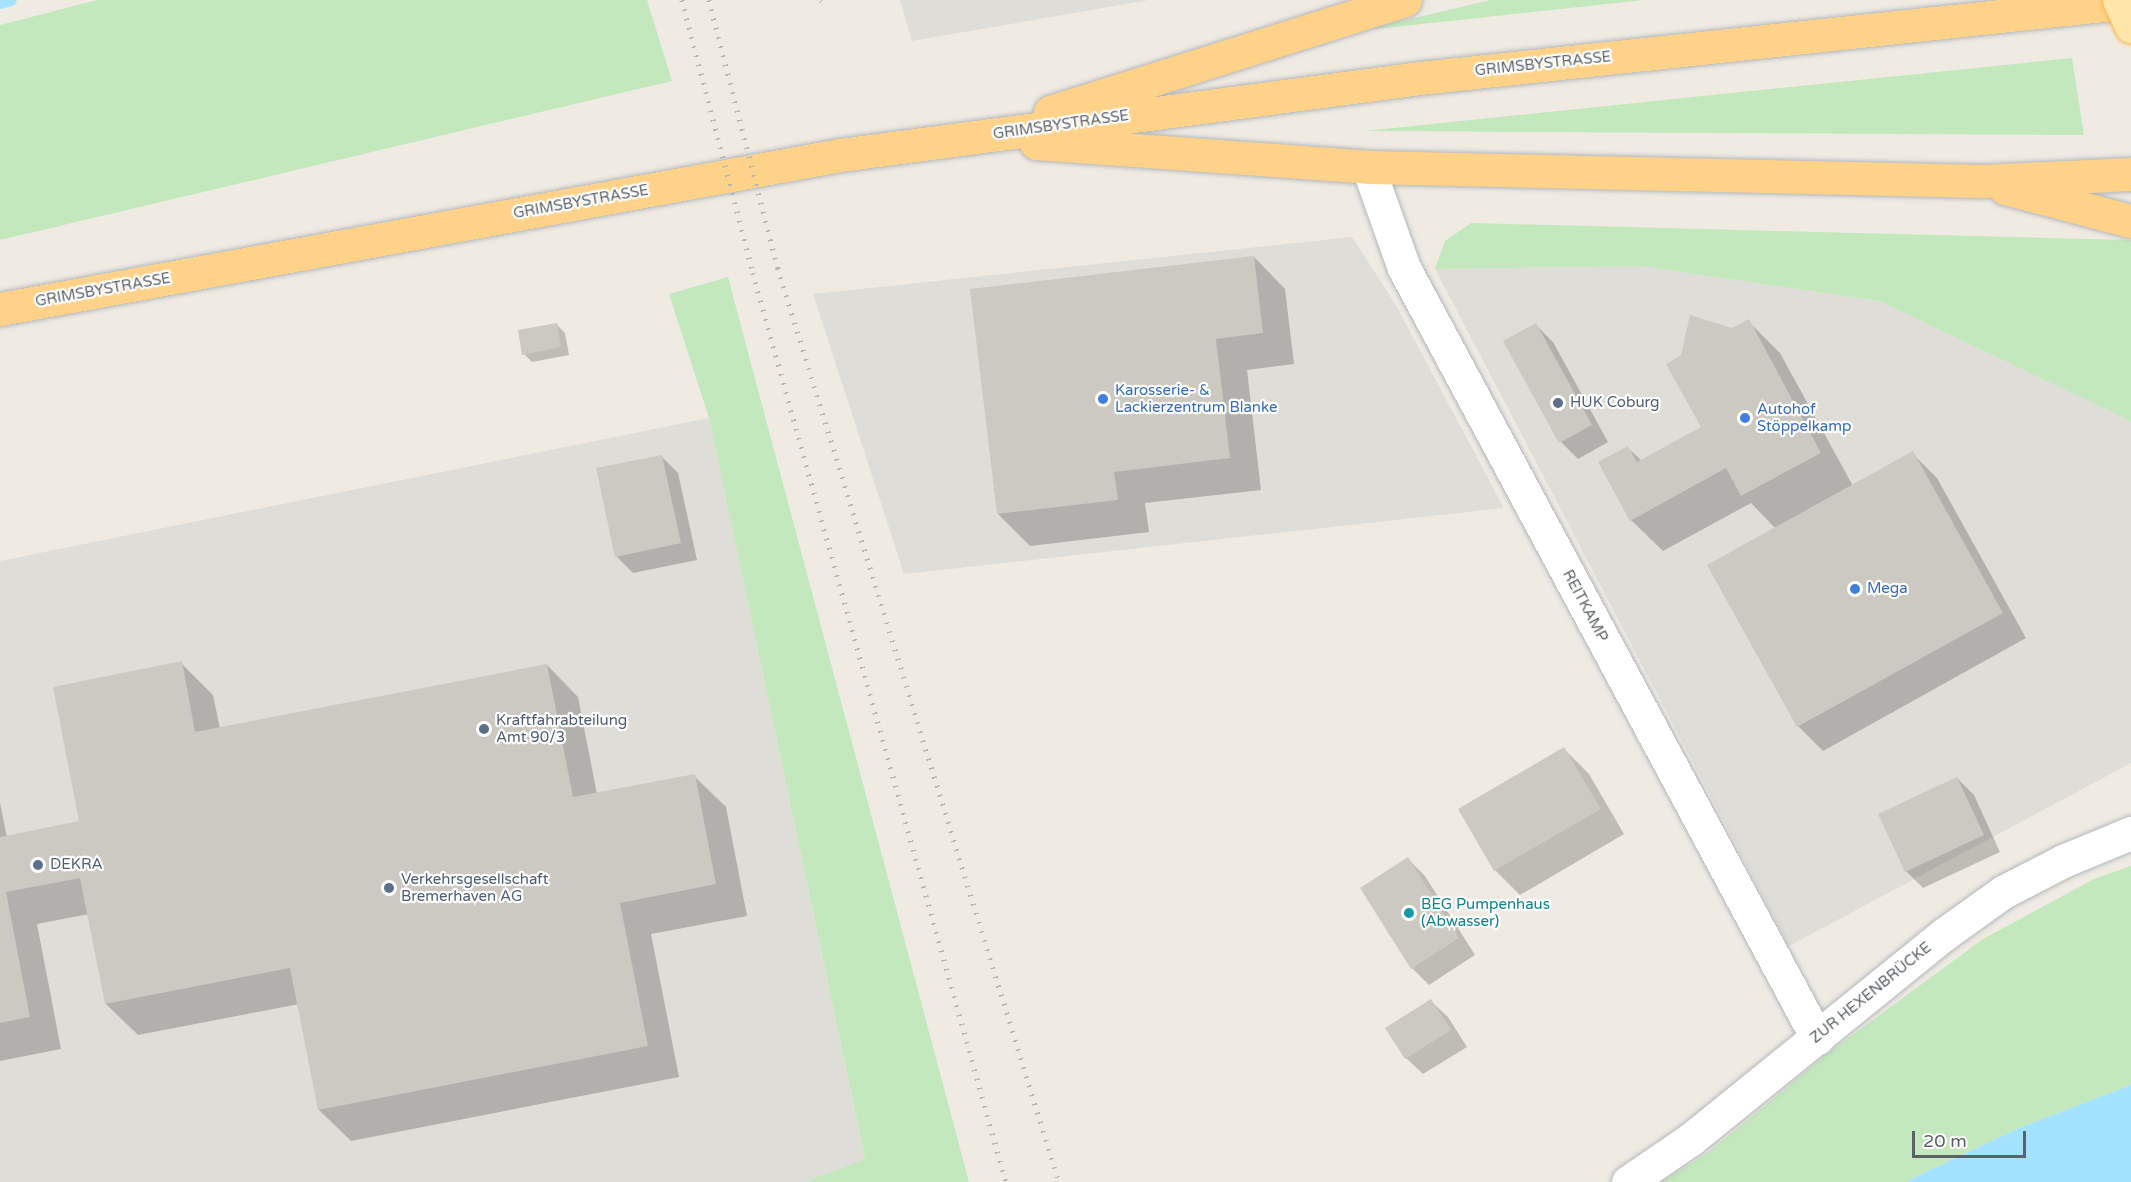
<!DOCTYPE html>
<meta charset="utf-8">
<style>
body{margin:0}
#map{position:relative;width:2131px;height:1182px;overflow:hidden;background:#efebe3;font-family:"Varela Round",sans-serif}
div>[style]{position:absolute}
.industrial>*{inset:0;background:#dfddd8}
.green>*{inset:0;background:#c3e8be}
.water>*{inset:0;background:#a3e3ff}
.shadow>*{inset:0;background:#0003}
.stream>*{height:12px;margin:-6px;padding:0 6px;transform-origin:6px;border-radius:6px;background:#a3e3ff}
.building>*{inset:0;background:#ccc8c2}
.roads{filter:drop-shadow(0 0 2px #b4b7bb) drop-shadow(0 0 2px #b4b7bb)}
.street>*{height:33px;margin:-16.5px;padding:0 16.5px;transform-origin:16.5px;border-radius:16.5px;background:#fff}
.highway>*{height:33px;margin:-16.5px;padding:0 16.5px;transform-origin:16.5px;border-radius:16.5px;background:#ffd28a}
.rail>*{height:4.5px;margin-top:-2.25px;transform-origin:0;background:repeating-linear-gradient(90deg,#b4b5b6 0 1.5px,transparent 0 9.5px)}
.bridges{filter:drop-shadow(0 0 2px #fab551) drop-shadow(0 0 2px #fab551)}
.primary-bridge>*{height:33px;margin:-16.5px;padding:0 16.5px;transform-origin:16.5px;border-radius:16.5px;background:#ffe6a8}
.dots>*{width:16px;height:16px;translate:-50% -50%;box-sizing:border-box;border:3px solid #fff;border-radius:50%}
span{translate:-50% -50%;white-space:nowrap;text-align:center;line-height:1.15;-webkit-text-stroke:4.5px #fff;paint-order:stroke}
.street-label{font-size:15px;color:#5b6165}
.shop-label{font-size:15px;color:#366cbe}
.left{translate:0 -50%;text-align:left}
.service-label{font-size:15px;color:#4e5e75}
.culture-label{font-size:15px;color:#0d838f}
.scale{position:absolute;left:1912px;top:1131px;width:114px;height:27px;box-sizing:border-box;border:3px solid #5b6165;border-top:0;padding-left:8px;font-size:18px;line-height:21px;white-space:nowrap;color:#5b6165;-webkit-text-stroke:4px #fff;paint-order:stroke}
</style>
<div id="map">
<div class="industrial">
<i style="clip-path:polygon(900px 0,1149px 0,912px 41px)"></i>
<i style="clip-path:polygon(1352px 237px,1396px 305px,1504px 508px,904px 574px,813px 294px)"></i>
<i style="clip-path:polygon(1639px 266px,1879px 301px,2131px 420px,2131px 763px,1789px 946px,1435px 269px)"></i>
<i style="clip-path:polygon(709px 418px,865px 1160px,805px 1182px,0 1182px,0 561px)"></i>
</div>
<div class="green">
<i style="clip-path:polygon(97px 0,647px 0,672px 81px,0 240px,0 25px)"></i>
<i style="clip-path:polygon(1491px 0,1644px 0,1358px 31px)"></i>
<i style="clip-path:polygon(2072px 58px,2084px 135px,1364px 131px)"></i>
<i style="clip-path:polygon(1471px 223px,2131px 240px,2131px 421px,1879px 301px,1639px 266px,1435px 269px,1445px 241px)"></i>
<i style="clip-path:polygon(728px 277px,969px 1182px,805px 1182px,865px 1159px,709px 418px,669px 294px)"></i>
<i style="clip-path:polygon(2131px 866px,2131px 1085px,2019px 1128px,1905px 1182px,1661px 1182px,1706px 1154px,1832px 1050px,1983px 939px,2094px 879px)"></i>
</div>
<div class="water">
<i style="clip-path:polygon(2131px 1085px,2131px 1182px,1905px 1182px,2019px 1128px)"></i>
</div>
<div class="shadow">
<i style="clip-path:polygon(1254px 257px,1285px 289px,1294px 364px,1247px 370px,1261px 490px,1145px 503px,1149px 532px,1030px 546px,998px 514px)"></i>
<i style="clip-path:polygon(1748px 321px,1780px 353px,1853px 486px,1912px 453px,1937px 478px,2026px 638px,1823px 751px,1798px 726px,1776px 529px,1751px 503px,1663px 551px,1631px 520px,1628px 448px,1642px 461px,1703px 427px,1732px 330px)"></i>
<i style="clip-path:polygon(556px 324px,565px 333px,569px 355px,532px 362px,524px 354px)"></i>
<i style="clip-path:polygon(1536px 325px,1553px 342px,1608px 442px,1578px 459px,1561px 442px,1505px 342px)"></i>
<i style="clip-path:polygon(661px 456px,678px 473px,697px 560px,633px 573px,616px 556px)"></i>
<i style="clip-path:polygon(181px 663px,213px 695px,220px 729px,547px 665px,578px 697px,597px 794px,694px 776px,726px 807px,747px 916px,651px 934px,679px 1077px,351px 1141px,319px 1110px,299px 1004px,138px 1035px,106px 1004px,89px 914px,37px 924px,61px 1049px,0 1061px,0 803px,7px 837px,81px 823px)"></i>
<i style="clip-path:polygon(1564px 749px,1589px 774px,1624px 834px,1520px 895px,1495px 870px)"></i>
<i style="clip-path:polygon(1957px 778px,1974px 795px,2000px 852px,1923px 888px,1906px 871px)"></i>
<i style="clip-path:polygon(1408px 859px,1425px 876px,1475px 955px,1429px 985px,1412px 968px)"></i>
<i style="clip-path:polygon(1431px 1001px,1448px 1017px,1467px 1047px,1423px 1074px,1406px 1058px)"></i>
</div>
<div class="stream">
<i style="left:0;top:3px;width:11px;rotate:-15deg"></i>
</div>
<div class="building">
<i style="clip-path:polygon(1254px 256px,1263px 333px,1216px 339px,1230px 458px,1114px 472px,1118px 500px,997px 514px,970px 289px)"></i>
<i style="clip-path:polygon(1690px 315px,1732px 328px,1749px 319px,1821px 453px,1741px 496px,1726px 468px,1630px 521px,1598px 462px,1628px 446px,1637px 462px,1701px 427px,1666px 364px,1681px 355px)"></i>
<i style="clip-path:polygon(557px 323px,561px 347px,522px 355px,518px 330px)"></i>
<i style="clip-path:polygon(1536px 323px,1592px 425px,1559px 443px,1503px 341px)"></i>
<i style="clip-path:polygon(1913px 451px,2003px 613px,1797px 727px,1707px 565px)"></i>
<i style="clip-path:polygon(662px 455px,681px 543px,615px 557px,596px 468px)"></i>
<i style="clip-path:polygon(182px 661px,195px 732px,547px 664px,573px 797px,695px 774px,716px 884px,620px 903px,648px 1046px,318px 1110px,290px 968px,105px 1004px,80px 878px,6px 892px,30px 1017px,0 1023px,0 837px,79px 821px,53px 687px)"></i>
<i style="clip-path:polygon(1564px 747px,1601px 809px,1494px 871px,1458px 809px)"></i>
<i style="clip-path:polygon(1957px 777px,1984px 835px,1905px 872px,1878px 814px)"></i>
<i style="clip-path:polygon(1408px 857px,1459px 938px,1411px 969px,1360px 888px)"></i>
<i style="clip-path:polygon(1431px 999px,1451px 1030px,1405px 1059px,1385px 1028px)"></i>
</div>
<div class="roads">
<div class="street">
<i style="left:1368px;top:167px;width:107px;rotate:70.4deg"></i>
<i style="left:1404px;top:268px;width:874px;rotate:61.79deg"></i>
<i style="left:1628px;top:1182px;width:76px;rotate:-34.3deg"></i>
<i style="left:1691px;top:1139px;width:324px;rotate:-39deg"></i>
<i style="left:1943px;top:935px;width:74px;rotate:-35.6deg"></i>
<i style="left:2003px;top:892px;width:68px;rotate:-27.3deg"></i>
<i style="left:2063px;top:861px;width:74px;rotate:-22.4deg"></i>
</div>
<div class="highway">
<i style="left:1050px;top:112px;width:372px;rotate:-17.5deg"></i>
<i style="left:1036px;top:143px;width:333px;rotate:4.1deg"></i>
<i style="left:1368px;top:167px;width:615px;rotate:1.3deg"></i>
<i style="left:1983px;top:181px;width:148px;rotate:-2.7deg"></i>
<i style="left:2005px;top:188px;width:130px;rotate:14.7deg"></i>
<i style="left:0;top:309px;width:854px;rotate:-10.39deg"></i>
<i style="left:840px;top:155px;width:585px;rotate:-7.56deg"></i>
<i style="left:1420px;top:78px;width:715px;rotate:-6.1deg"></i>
</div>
</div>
<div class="rail">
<i style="left:682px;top:0;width:282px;rotate:75.4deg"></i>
<i style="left:753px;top:273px;width:944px;rotate:74.45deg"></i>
<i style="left:709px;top:0;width:277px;rotate:75.6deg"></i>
<i style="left:778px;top:268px;width:956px;rotate:72.91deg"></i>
<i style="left:821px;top:0;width:1px;rotate:45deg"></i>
</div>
<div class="bridges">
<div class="primary-bridge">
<i style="left:2119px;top:0;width:29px;rotate:65deg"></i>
</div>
</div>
<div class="dots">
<i style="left:1103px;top:399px;background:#3f7fe0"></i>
<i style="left:1558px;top:403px;background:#5c6f8a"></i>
<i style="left:1745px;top:418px;background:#3f7fe0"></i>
<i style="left:1855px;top:589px;background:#3f7fe0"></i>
<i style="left:484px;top:729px;background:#5c6f8a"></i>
<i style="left:38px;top:865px;background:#5c6f8a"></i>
<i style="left:389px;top:888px;background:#5c6f8a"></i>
<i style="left:1409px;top:913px;background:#0f9aa8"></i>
</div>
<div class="street-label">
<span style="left:1543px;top:64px;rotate:-6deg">GRIMSBYSTRASSE</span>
<span style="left:1061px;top:125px;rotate:-8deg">GRIMSBYSTRASSE</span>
<span style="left:581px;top:202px;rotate:-10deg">GRIMSBYSTRASSE</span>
<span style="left:103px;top:290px;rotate:-10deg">GRIMSBYSTRASSE</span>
<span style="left:1585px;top:606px;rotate:62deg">REITKAMP</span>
<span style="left:1871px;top:993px;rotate:-39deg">ZUR HEXENBRÜCKE</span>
</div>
<div class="shop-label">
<span class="left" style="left:1115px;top:399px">Karosserie- &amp;<br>Lackierzentrum Blanke</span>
<span class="left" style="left:1757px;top:418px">Autohof<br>Stöppelkamp</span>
<span class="left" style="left:1867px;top:589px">Mega</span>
</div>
<div class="service-label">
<span class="left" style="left:1570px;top:403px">HUK Coburg</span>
<span class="left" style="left:496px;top:729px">Kraftfahrabteilung<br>Amt 90/3</span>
<span class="left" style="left:50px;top:865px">DEKRA</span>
<span class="left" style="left:401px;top:888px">Verkehrsgesellschaft<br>Bremerhaven AG</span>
</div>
<div class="culture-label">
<span class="left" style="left:1421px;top:913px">BEG Pumpenhaus<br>(Abwasser)</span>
</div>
<div class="scale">20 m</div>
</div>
